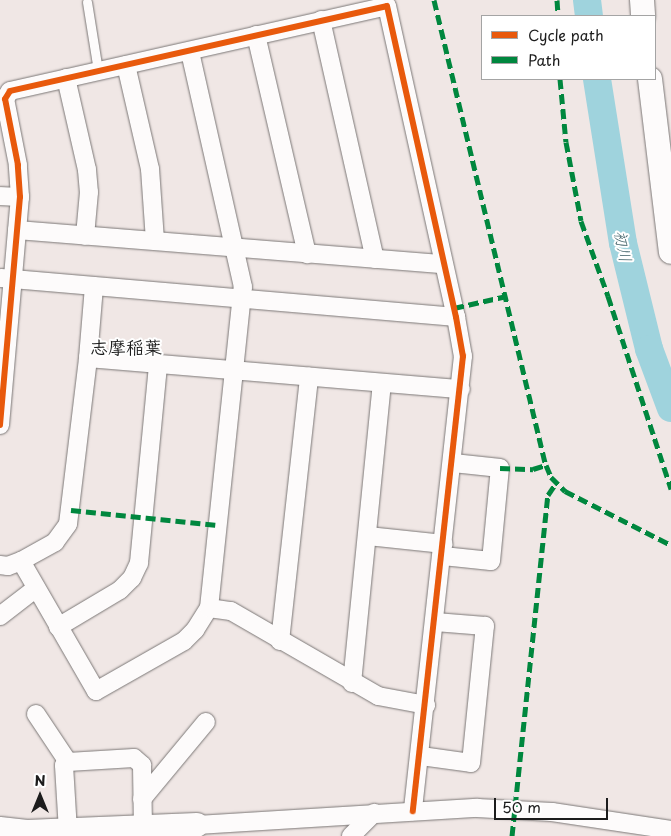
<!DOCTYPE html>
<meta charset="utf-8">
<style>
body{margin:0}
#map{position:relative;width:671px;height:836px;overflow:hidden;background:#f0e7e5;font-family:"Playpen Sans","Klee One",sans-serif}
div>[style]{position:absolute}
.river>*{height:28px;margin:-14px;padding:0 14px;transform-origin:14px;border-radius:14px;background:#9fd3dd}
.roads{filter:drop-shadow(0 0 1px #7b7776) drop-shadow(0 0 1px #7b7776)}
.lane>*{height:9px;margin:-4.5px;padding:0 4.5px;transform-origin:4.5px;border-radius:4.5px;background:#fdfbfb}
.street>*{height:18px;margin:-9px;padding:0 9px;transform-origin:9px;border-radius:9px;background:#fdfbfb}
.secondary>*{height:24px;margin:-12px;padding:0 12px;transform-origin:12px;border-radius:12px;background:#fdfbfb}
.quiet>*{height:5px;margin-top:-2.5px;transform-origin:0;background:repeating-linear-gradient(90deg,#00873e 0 10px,transparent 0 15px)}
.cycleway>*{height:6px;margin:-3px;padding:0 3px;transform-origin:3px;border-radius:3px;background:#e8590c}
span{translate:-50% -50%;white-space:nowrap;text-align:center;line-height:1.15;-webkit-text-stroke:4px #fff;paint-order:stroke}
.water-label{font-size:16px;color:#426268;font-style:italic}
.quarter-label{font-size:18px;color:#1c1c1c;font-weight:700}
.legend{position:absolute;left:481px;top:15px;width:175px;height:65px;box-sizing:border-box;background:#fff;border:1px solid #a4a4a4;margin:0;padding:6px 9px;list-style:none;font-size:15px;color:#1c1c1c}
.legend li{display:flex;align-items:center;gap:10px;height:25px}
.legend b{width:25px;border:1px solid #a4a4a4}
.north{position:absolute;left:15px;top:771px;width:50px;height:50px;-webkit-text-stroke:4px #fff;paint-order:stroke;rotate:0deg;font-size:14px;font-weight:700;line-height:20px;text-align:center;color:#1c1c1c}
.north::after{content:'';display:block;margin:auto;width:18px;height:22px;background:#1c1c1c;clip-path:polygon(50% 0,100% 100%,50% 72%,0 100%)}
.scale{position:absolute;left:494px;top:798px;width:114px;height:22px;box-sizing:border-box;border:2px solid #1c1c1c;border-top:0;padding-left:6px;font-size:15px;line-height:18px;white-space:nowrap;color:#1c1c1c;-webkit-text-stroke:4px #fff;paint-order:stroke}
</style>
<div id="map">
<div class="river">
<i style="left:587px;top:0;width:16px;rotate:83deg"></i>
<i style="left:597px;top:79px;width:166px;rotate:81deg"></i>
<i style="left:623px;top:243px;width:109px;rotate:76.2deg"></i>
<i style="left:649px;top:349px;width:63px;rotate:69.6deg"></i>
</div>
<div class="roads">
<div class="lane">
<i style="left:87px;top:2px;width:70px;rotate:80.9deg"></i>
</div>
<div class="street">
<i style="left:321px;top:20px;width:245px;rotate:77.3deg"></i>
<i style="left:256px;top:35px;width:225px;rotate:76.9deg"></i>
<i style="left:126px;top:65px;width:107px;rotate:77deg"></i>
<i style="left:150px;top:169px;width:72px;rotate:86deg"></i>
<i style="left:66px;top:78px;width:94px;rotate:77.1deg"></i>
<i style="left:87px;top:170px;width:22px;rotate:85deg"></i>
<i style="left:89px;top:192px;width:44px;rotate:95.2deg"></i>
<i style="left:0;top:196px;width:20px;rotate:3deg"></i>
<i style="left:17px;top:230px;width:428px;rotate:4.6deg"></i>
<i style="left:1px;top:278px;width:457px;rotate:4.9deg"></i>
<i style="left:88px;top:358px;width:374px;rotate:4.8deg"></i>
<i style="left:0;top:425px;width:229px;rotate:-85deg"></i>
<i style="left:20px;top:197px;width:32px;rotate:-94deg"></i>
<i style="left:18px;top:165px;width:67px;rotate:-101.1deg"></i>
<i style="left:5px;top:99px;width:9px;rotate:-58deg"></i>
<i style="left:10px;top:91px;width:386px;rotate:-12.7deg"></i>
<i style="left:387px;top:6px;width:319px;rotate:77.5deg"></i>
<i style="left:456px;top:317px;width:40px;rotate:80deg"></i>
<i style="left:463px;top:356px;width:458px;rotate:96.3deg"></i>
<i style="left:368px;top:536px;width:76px;rotate:6deg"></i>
<i style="left:443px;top:556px;width:48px;rotate:5.9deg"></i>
<i style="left:491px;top:561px;width:93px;rotate:-84.5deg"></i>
<i style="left:500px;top:468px;width:47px;rotate:-173.9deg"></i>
<i style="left:21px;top:561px;width:39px;rotate:-29deg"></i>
<i style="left:55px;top:542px;width:22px;rotate:-54deg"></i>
<i style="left:68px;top:524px;width:167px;rotate:-83.1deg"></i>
<i style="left:88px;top:358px;width:72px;rotate:-85.2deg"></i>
<i style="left:0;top:565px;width:8px;rotate:7deg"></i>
<i style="left:8px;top:566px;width:14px;rotate:-21deg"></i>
<i style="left:21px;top:561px;width:150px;rotate:60deg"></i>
<i style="left:96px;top:691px;width:101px;rotate:-29.6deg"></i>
<i style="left:184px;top:641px;width:16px;rotate:-45deg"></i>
<i style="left:195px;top:630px;width:26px;rotate:-58deg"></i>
<i style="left:209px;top:608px;width:323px;rotate:-84deg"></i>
<i style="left:243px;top:287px;width:242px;rotate:-102.7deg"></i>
<i style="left:209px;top:608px;width:22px;rotate:8deg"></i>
<i style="left:231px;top:611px;width:170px;rotate:30deg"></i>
<i style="left:378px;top:696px;width:49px;rotate:10.6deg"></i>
<i style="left:0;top:616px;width:44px;rotate:-37.6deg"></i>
<i style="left:58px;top:627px;width:72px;rotate:-30.8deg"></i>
<i style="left:120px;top:590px;width:17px;rotate:-45deg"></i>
<i style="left:132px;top:578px;width:17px;rotate:-65deg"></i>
<i style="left:139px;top:563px;width:200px;rotate:-84.5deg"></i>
<i style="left:280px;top:641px;width:266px;rotate:-83.7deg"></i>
<i style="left:352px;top:683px;width:301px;rotate:-84.3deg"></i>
<i style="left:36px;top:714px;width:58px;rotate:56.3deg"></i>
<i style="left:421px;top:756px;width:50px;rotate:8deg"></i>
<i style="left:471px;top:763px;width:138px;rotate:-84.2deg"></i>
<i style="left:485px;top:626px;width:50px;rotate:-175.4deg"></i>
<i style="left:142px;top:799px;width:100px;rotate:-50.3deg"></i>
<i style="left:197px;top:825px;width:281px;rotate:-3.5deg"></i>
<i style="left:477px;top:808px;width:75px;rotate:3.1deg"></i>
<i style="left:552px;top:812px;width:120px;rotate:8.6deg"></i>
<i style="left:68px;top:831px;width:66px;rotate:-93.5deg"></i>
<i style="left:64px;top:765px;width:5px;rotate:-37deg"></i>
<i style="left:68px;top:762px;width:66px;rotate:-3.5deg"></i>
<i style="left:134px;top:758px;width:11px;rotate:41deg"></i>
<i style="left:142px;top:765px;width:63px;rotate:89.1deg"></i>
<i style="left:351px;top:836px;width:33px;rotate:-45deg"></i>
</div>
<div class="secondary">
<i style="left:642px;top:0;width:16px;rotate:86deg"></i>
<i style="left:650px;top:79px;width:174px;rotate:83.1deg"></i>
<i style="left:0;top:829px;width:27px;rotate:6deg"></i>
<i style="left:27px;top:832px;width:170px;rotate:-2.4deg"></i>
</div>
</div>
<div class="quiet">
<i style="left:434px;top:0;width:478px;rotate:76.5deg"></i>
<i style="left:546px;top:465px;width:13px;rotate:67deg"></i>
<i style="left:551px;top:477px;width:20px;rotate:45deg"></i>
<i style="left:565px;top:491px;width:119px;rotate:27deg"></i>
<i style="left:557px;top:0;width:16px;rotate:86deg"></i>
<i style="left:560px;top:79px;width:63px;rotate:84.6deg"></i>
<i style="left:566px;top:142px;width:80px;rotate:79.2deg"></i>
<i style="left:581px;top:221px;width:80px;rotate:70.2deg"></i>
<i style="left:608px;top:296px;width:203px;rotate:71.9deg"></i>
<i style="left:454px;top:308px;width:54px;rotate:-12.8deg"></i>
<i style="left:500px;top:468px;width:33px;rotate:2deg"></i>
<i style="left:533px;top:469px;width:14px;rotate:-17deg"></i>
<i style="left:71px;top:510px;width:147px;rotate:5.9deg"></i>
<i style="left:512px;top:836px;width:343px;rotate:-84deg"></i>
<i style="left:548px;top:495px;width:14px;rotate:-56deg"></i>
</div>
<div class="cycleway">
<i style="left:0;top:425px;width:229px;rotate:-85deg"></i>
<i style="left:20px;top:197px;width:32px;rotate:-94deg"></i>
<i style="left:18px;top:165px;width:67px;rotate:-101.1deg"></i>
<i style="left:5px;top:99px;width:9px;rotate:-58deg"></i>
<i style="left:10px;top:91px;width:386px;rotate:-12.7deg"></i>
<i style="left:387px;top:6px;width:319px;rotate:77.5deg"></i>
<i style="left:456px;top:317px;width:40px;rotate:80deg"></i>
<i style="left:463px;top:356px;width:458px;rotate:96.3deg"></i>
</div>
<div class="water-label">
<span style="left:624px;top:246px;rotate:78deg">初川</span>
</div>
<div class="quarter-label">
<span style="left:126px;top:347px">志摩稲葉</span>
</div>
<ul class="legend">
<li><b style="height:6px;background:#e8590c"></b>Cycle path</li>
<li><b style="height:6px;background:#00873e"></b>Path</li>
</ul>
<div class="north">N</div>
<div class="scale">50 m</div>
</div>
